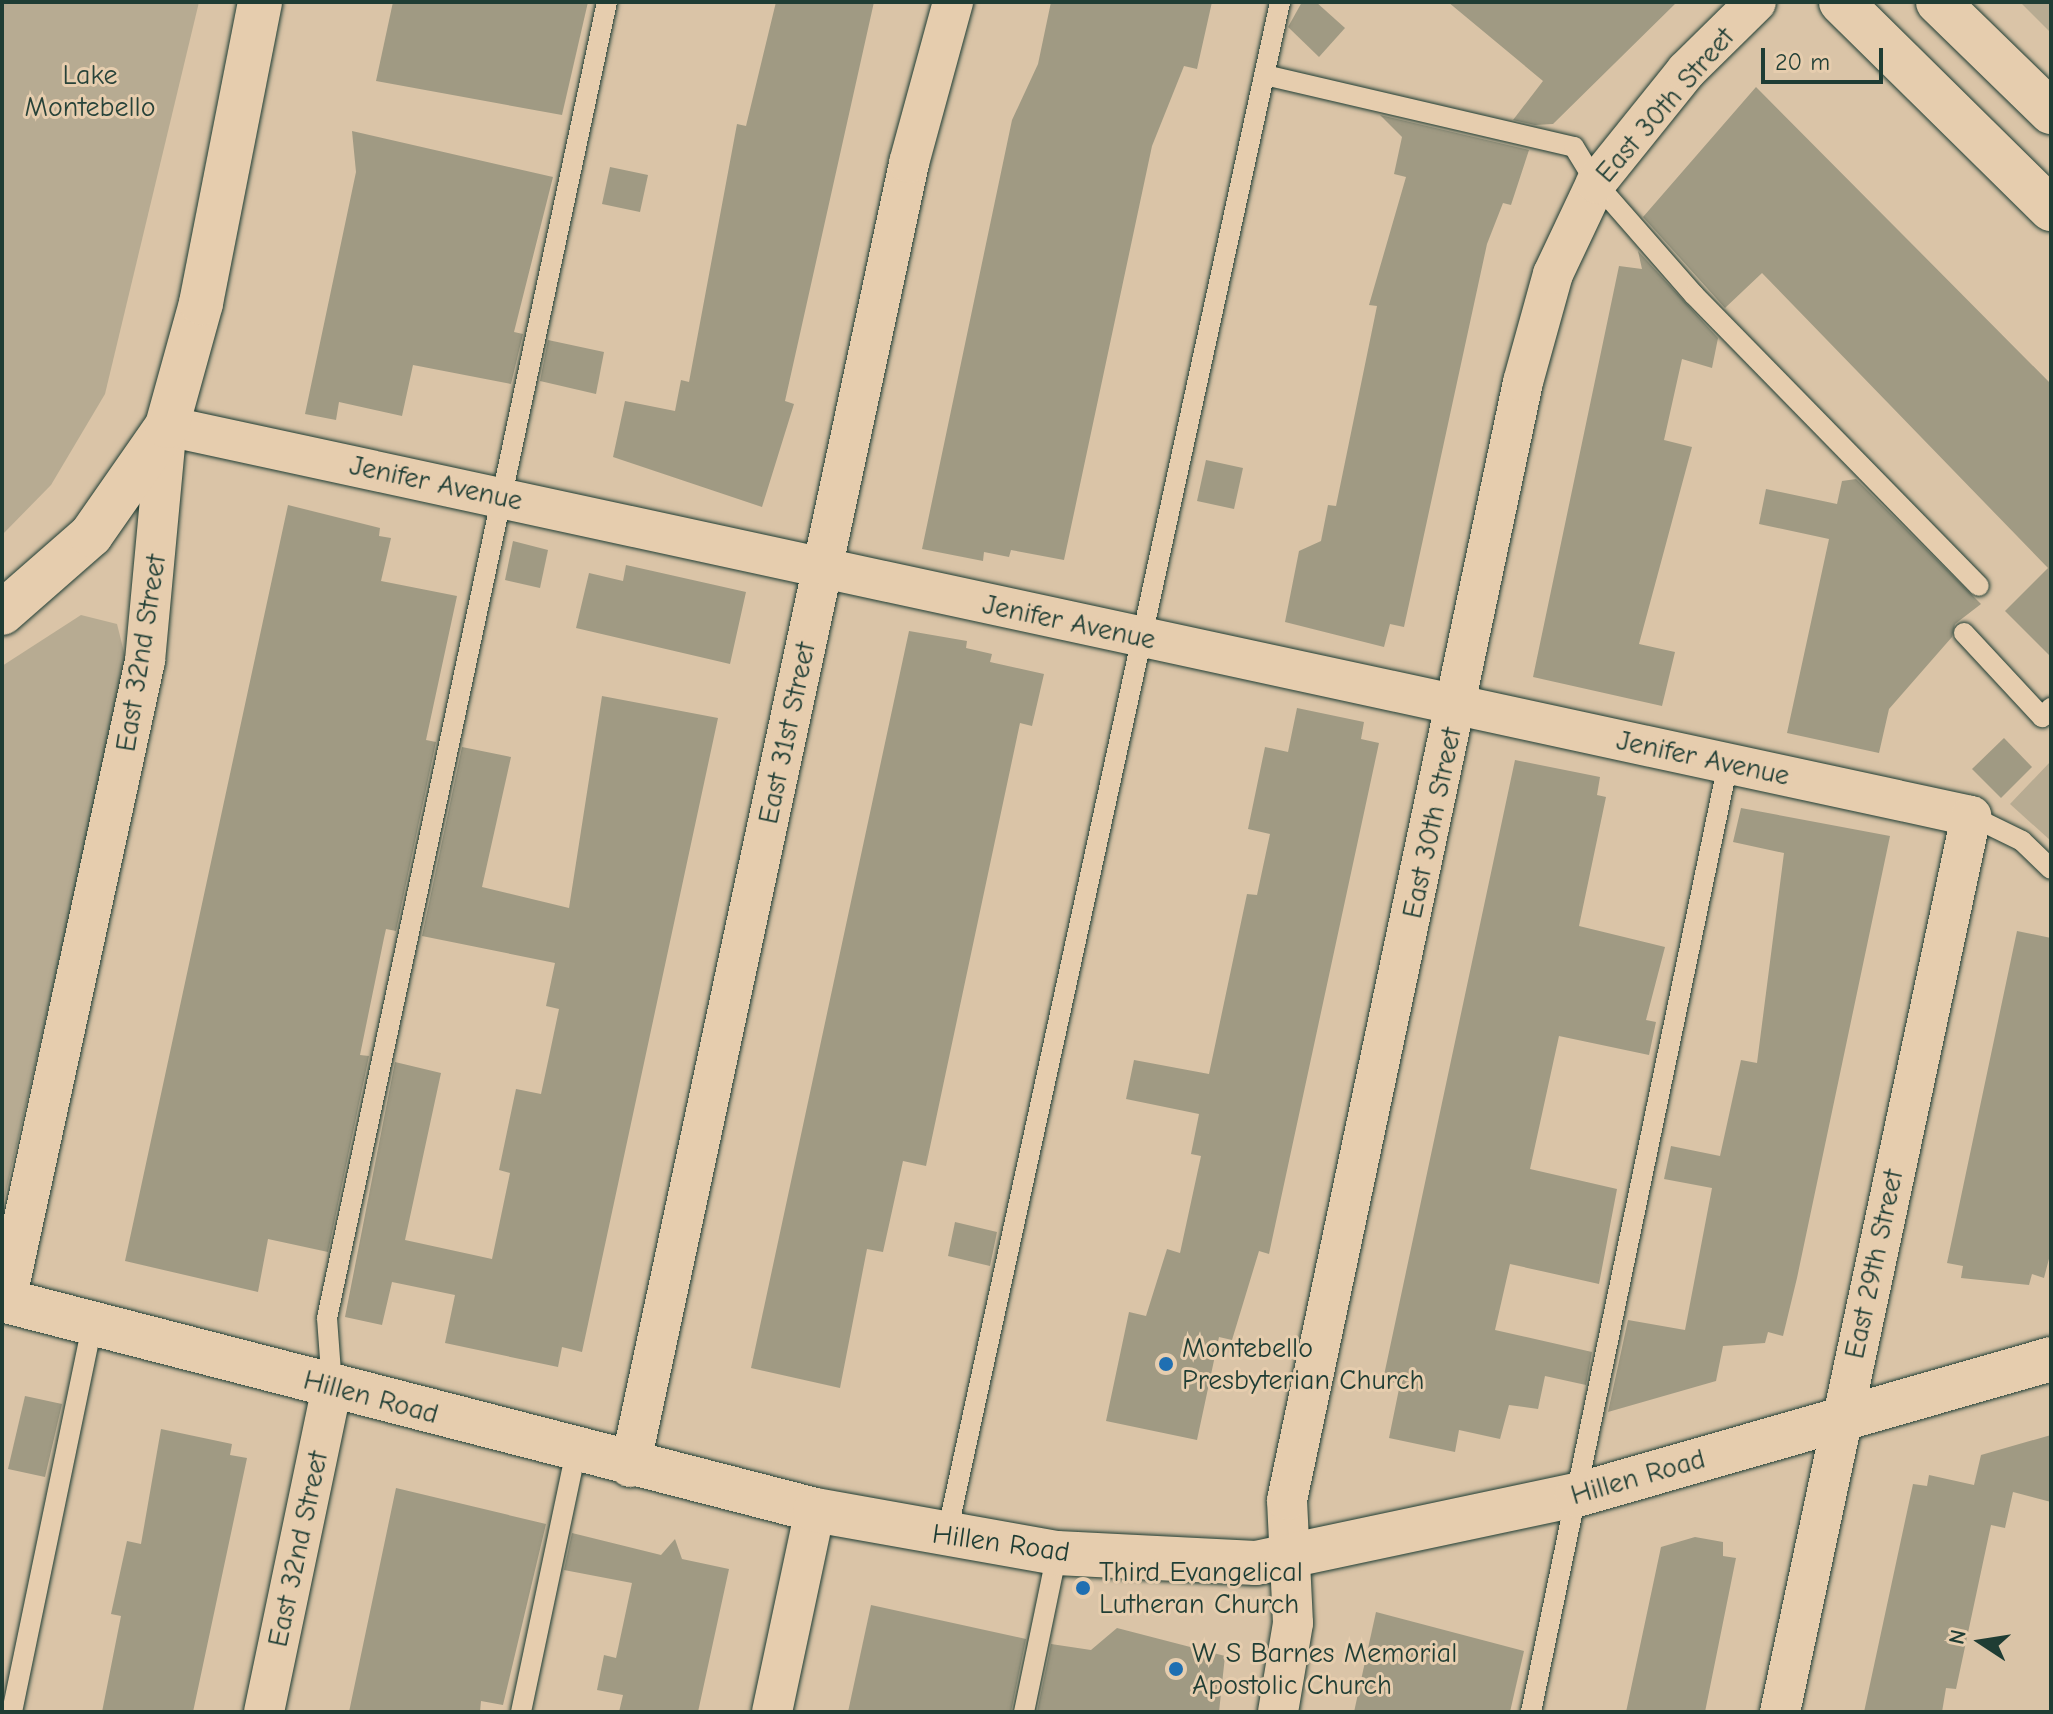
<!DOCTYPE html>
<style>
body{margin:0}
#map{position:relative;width:2053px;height:1714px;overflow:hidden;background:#dac4a7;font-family:"Comic Neue",sans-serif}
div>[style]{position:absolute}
.green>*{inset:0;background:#b7ab92}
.building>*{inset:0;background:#a09a83}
.roads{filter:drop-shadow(0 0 2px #1f3d34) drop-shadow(0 0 2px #1f3d34)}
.lane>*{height:20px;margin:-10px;padding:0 10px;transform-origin:10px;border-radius:10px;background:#e6cdae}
.street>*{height:40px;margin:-20px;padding:0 20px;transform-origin:20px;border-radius:20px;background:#e6cdae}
.primary>*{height:44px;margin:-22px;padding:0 22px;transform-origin:22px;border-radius:22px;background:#e6cdae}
.dots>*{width:22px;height:22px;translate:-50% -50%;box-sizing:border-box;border:4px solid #e6cdae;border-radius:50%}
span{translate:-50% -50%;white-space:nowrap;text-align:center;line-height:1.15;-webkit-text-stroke:6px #e6cdae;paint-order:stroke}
.park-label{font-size:28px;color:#274239}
.street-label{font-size:28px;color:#1f3d34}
.poi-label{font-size:28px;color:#1f3d34}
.left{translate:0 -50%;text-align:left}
.frame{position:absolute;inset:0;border:4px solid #1f3d34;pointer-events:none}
.north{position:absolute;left:1941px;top:1602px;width:80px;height:80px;-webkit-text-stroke:6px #e6cdae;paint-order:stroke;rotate:282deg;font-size:22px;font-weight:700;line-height:32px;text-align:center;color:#1f3d34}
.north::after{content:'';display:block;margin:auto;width:28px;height:36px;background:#1f3d34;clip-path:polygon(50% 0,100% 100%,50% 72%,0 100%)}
.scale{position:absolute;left:1761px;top:48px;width:122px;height:36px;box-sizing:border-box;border:4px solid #1f3d34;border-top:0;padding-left:10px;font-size:24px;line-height:28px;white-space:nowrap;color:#1f3d34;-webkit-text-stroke:6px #e6cdae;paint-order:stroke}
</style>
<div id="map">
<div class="green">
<i style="clip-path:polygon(2px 2px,199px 2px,105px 394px,51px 485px,2px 535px)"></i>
<i style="clip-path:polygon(2020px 2px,2051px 2px,2051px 33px)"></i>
<i style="clip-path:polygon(81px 615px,117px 624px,127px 664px,2px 1209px,2px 666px)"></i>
<i style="clip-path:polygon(2051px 761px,2051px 841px,2010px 804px)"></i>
</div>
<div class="building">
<i style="clip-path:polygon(393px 2px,588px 2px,562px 115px,376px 81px)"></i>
<i style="clip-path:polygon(776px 2px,874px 2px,785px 401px,794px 404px,762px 507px,613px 457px,625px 401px,675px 411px,681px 380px,689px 382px,737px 124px,746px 126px)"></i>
<i style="clip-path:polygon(1051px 2px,1212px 2px,1197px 69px,1184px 66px,1152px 146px,1064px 560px,1011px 550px,1009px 557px,984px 552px,983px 561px,922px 549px,1012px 120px,1038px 64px)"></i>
<i style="clip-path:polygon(1302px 2px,1316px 2px,1345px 28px,1319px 57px,1288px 27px)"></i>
<i style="clip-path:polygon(1448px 2px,1677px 2px,1553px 124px,1535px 125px,1513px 120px,1543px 81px)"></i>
<i style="clip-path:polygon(1756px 87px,2051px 384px,2051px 657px,2005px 611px,2048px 568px,1762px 273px,1725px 308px,1643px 217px)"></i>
<i style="clip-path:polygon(1380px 115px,1529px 150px,1511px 205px,1503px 203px,1487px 244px,1404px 627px,1390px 624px,1384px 647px,1285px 622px,1299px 551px,1321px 541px,1328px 505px,1336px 506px,1377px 306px,1369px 305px,1406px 177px,1394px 174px,1402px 137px)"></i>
<i style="clip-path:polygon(352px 131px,553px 177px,514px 332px,523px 334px,511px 384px,413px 365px,402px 416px,339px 402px,336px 420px,305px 414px,356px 172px)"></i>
<i style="clip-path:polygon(610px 167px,648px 175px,640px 212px,602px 204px)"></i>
<i style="clip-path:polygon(1638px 251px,1718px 338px,1712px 368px,1682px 359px,1664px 440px,1692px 447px,1639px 644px,1675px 652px,1662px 706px,1533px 677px,1619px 266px,1642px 269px)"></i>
<i style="clip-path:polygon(548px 340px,604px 352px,596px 394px,540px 381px)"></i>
<i style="clip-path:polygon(1206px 460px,1243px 468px,1234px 509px,1197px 501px)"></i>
<i style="clip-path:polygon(1856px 479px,1981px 604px,1955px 624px,1952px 637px,1889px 709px,1879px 753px,1787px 733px,1829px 539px,1759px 524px,1766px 489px,1837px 504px,1842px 481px)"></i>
<i style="clip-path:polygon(288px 505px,380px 528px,379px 536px,391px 538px,381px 581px,457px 596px,426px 740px,436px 742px,396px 931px,386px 929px,384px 938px,360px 1055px,369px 1056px,328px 1252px,268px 1239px,258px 1292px,125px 1261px)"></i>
<i style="clip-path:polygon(513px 541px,548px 550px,540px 588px,505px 580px)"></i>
<i style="clip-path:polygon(626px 565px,746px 592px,730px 664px,576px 628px,589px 573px,623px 581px)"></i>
<i style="clip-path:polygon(909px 631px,967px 641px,966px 648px,992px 654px,990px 662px,1044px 674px,1032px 726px,1020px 723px,926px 1166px,903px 1161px,883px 1252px,867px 1249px,840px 1388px,751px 1368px)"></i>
<i style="clip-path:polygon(602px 696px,718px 718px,582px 1352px,562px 1347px,558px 1367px,445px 1343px,455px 1295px,392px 1282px,382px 1325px,345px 1317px,395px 1062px,441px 1073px,405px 1240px,492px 1259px,510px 1173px,499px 1170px,516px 1089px,541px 1094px,550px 1052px,559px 1009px,546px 1006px,555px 963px,422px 936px,462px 747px,511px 757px,482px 887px,569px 908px)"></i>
<i style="clip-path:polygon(1297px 708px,1364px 722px,1361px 739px,1379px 743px,1269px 1254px,1259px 1251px,1232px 1340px,1219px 1337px,1197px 1440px,1106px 1421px,1129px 1312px,1146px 1316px,1167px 1249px,1180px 1253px,1201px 1156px,1191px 1154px,1199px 1114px,1126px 1099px,1134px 1060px,1209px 1074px,1247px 894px,1257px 895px,1270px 834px,1248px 829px,1265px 747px,1288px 752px)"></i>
<i style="clip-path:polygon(2004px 738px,2032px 767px,2001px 798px,1972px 769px)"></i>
<i style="clip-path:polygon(1515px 760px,1600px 777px,1597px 795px,1606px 797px,1579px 926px,1665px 947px,1646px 1020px,1656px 1022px,1649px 1055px,1559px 1036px,1530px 1169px,1617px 1189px,1599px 1284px,1510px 1264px,1495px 1330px,1592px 1352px,1586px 1385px,1545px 1376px,1538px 1409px,1509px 1405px,1500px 1439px,1459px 1430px,1455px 1452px,1389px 1438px,1400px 1384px,1383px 1380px)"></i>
<i style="clip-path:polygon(1741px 808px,1890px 836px,1797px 1278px,1783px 1336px,1768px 1332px,1765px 1343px,1723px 1346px,1716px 1381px,1608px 1412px,1628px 1320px,1685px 1330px,1712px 1188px,1664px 1179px,1671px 1146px,1720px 1156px,1741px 1060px,1757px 1063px,1784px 853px,1733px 842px)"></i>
<i style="clip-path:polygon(2017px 931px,2051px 938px,2051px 1251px,2044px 1278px,2032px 1274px,2029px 1285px,1961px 1278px,1963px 1266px,1947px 1263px)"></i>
<i style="clip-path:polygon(955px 1222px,997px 1232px,990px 1266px,948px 1256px)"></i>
<i style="clip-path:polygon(25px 1396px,62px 1404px,45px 1477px,8px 1469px)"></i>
<i style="clip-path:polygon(161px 1429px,232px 1444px,230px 1455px,247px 1458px,193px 1712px,102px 1712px,121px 1616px,111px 1614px,127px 1541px,141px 1544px)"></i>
<i style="clip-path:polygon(2051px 1435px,2051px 1502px,2013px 1492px,2005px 1528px,1991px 1525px,1956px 1689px,1946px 1688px,1942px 1712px,1864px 1712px,1913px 1484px,1927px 1486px,1929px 1475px,1974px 1485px,1981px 1455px)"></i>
<i style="clip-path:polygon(396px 1488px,546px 1524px,503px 1705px,481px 1701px,480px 1712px,349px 1712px)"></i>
<i style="clip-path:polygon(572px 1533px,661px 1555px,675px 1539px,682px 1559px,729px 1569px,698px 1712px,619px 1712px,623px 1695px,597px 1690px,604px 1655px,616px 1658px,632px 1583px,564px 1570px)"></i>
<i style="clip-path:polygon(1695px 1537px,1723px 1542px,1723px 1556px,1736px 1558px,1705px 1712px,1626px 1712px,1661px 1547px)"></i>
<i style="clip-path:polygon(871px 1605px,1026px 1639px,1011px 1712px,848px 1712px)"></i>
<i style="clip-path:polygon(1376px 1612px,1524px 1651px,1510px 1712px,1354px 1712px)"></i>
<i style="clip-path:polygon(1117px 1628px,1225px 1656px,1219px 1712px,1037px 1712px,1051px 1644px,1091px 1650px)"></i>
</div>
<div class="roads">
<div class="lane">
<i style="left:1265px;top:75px;width:317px;rotate:13.1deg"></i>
<i style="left:1574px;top:147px;width:42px;rotate:58.6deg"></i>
<i style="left:1596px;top:183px;width:149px;rotate:48.8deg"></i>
<i style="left:1694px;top:295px;width:407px;rotate:45.6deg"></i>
<i style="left:1964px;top:633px;width:115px;rotate:47.1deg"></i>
<i style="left:2042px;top:717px;width:13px;rotate:-45deg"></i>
<i style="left:1971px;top:816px;width:57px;rotate:26.1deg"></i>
<i style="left:2022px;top:841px;width:40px;rotate:44deg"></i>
<i style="left:332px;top:1386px;width:68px;rotate:-94.2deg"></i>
<i style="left:327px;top:1318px;width:1345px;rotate:-77.99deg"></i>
<i style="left:946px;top:1538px;width:1572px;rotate:-77.73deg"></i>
<i style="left:12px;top:1712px;width:396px;rotate:-78.3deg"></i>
<i style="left:521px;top:1712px;width:266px;rotate:-78.1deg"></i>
<i style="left:1024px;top:1712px;width:162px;rotate:-78.3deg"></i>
<i style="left:1531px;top:1712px;width:969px;rotate:-78.27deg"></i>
</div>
<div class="street">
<i style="left:6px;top:1301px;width:655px;rotate:-77.75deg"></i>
<i style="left:145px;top:661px;width:236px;rotate:-84.7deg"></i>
<i style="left:167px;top:426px;width:1846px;rotate:12.2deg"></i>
<i style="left:1971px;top:816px;width:916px;rotate:102.03deg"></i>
<i style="left:630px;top:1467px;width:1334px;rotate:-77.92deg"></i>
<i style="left:909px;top:163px;width:167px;rotate:-74.7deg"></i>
<i style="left:264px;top:1712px;width:333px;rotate:-78.2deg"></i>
<i style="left:772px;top:1712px;width:207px;rotate:-78deg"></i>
<i style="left:1278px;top:1712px;width:90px;rotate:-80.4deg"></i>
<i style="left:1293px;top:1623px;width:123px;rotate:-92.8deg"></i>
<i style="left:1287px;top:1500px;width:1143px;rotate:-78.08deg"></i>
<i style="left:1523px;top:382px;width:112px;rotate:-74.5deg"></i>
<i style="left:1553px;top:274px;width:101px;rotate:-64.7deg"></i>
<i style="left:1596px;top:183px;width:144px;rotate:-51.2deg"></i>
<i style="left:1686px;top:71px;width:98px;rotate:-44.6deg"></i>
</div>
<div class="primary">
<i style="left:1841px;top:2px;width:295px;rotate:44.6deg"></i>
<i style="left:1938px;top:2px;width:158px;rotate:44.2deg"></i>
<i style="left:2px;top:613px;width:118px;rotate:-41.2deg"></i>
<i style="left:91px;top:535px;width:133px;rotate:-55.1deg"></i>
<i style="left:167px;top:426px;width:128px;rotate:-74.5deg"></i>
<i style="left:201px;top:303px;width:307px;rotate:-78.9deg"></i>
<i style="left:2px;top:1300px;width:840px;rotate:14.48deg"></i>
<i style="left:815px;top:1510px;width:246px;rotate:10.1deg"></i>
<i style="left:1057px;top:1553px;width:199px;rotate:2.9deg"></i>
<i style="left:1256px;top:1563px;width:328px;rotate:-12deg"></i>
<i style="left:1577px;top:1495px;width:493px;rotate:-16deg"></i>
</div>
</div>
<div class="dots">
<i style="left:1166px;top:1364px;background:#1f6fb2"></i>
<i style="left:1083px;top:1588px;background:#1f6fb2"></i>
<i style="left:1176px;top:1669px;background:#1f6fb2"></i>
</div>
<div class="park-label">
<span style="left:90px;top:91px">Lake<br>Montebello</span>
</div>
<div class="street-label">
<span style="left:1665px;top:105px;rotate:-49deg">East 30th Street</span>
<span style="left:436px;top:483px;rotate:12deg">Jenifer Avenue</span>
<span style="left:1069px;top:622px;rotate:12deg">Jenifer Avenue</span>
<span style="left:141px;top:653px;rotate:-81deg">East 32nd Street</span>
<span style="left:787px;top:733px;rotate:-78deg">East 31st Street</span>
<span style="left:1703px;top:758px;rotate:12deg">Jenifer Avenue</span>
<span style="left:1432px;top:823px;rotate:-78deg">East 30th Street</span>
<span style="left:1874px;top:1264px;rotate:-78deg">East 29th Street</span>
<span style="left:371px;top:1397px;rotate:15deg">Hillen Road</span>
<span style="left:1638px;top:1477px;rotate:-16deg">Hillen Road</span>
<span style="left:1001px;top:1543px;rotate:8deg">Hillen Road</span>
<span style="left:298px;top:1549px;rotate:-78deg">East 32nd Street</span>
</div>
<div class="poi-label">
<span class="left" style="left:1182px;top:1364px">Montebello<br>Presbyterian Church</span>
<span class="left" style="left:1099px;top:1588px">Third Evangelical<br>Lutheran Church</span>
<span class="left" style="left:1192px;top:1669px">W S Barnes Memorial<br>Apostolic Church</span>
</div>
<div class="frame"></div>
<div class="north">N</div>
<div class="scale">20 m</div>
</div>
